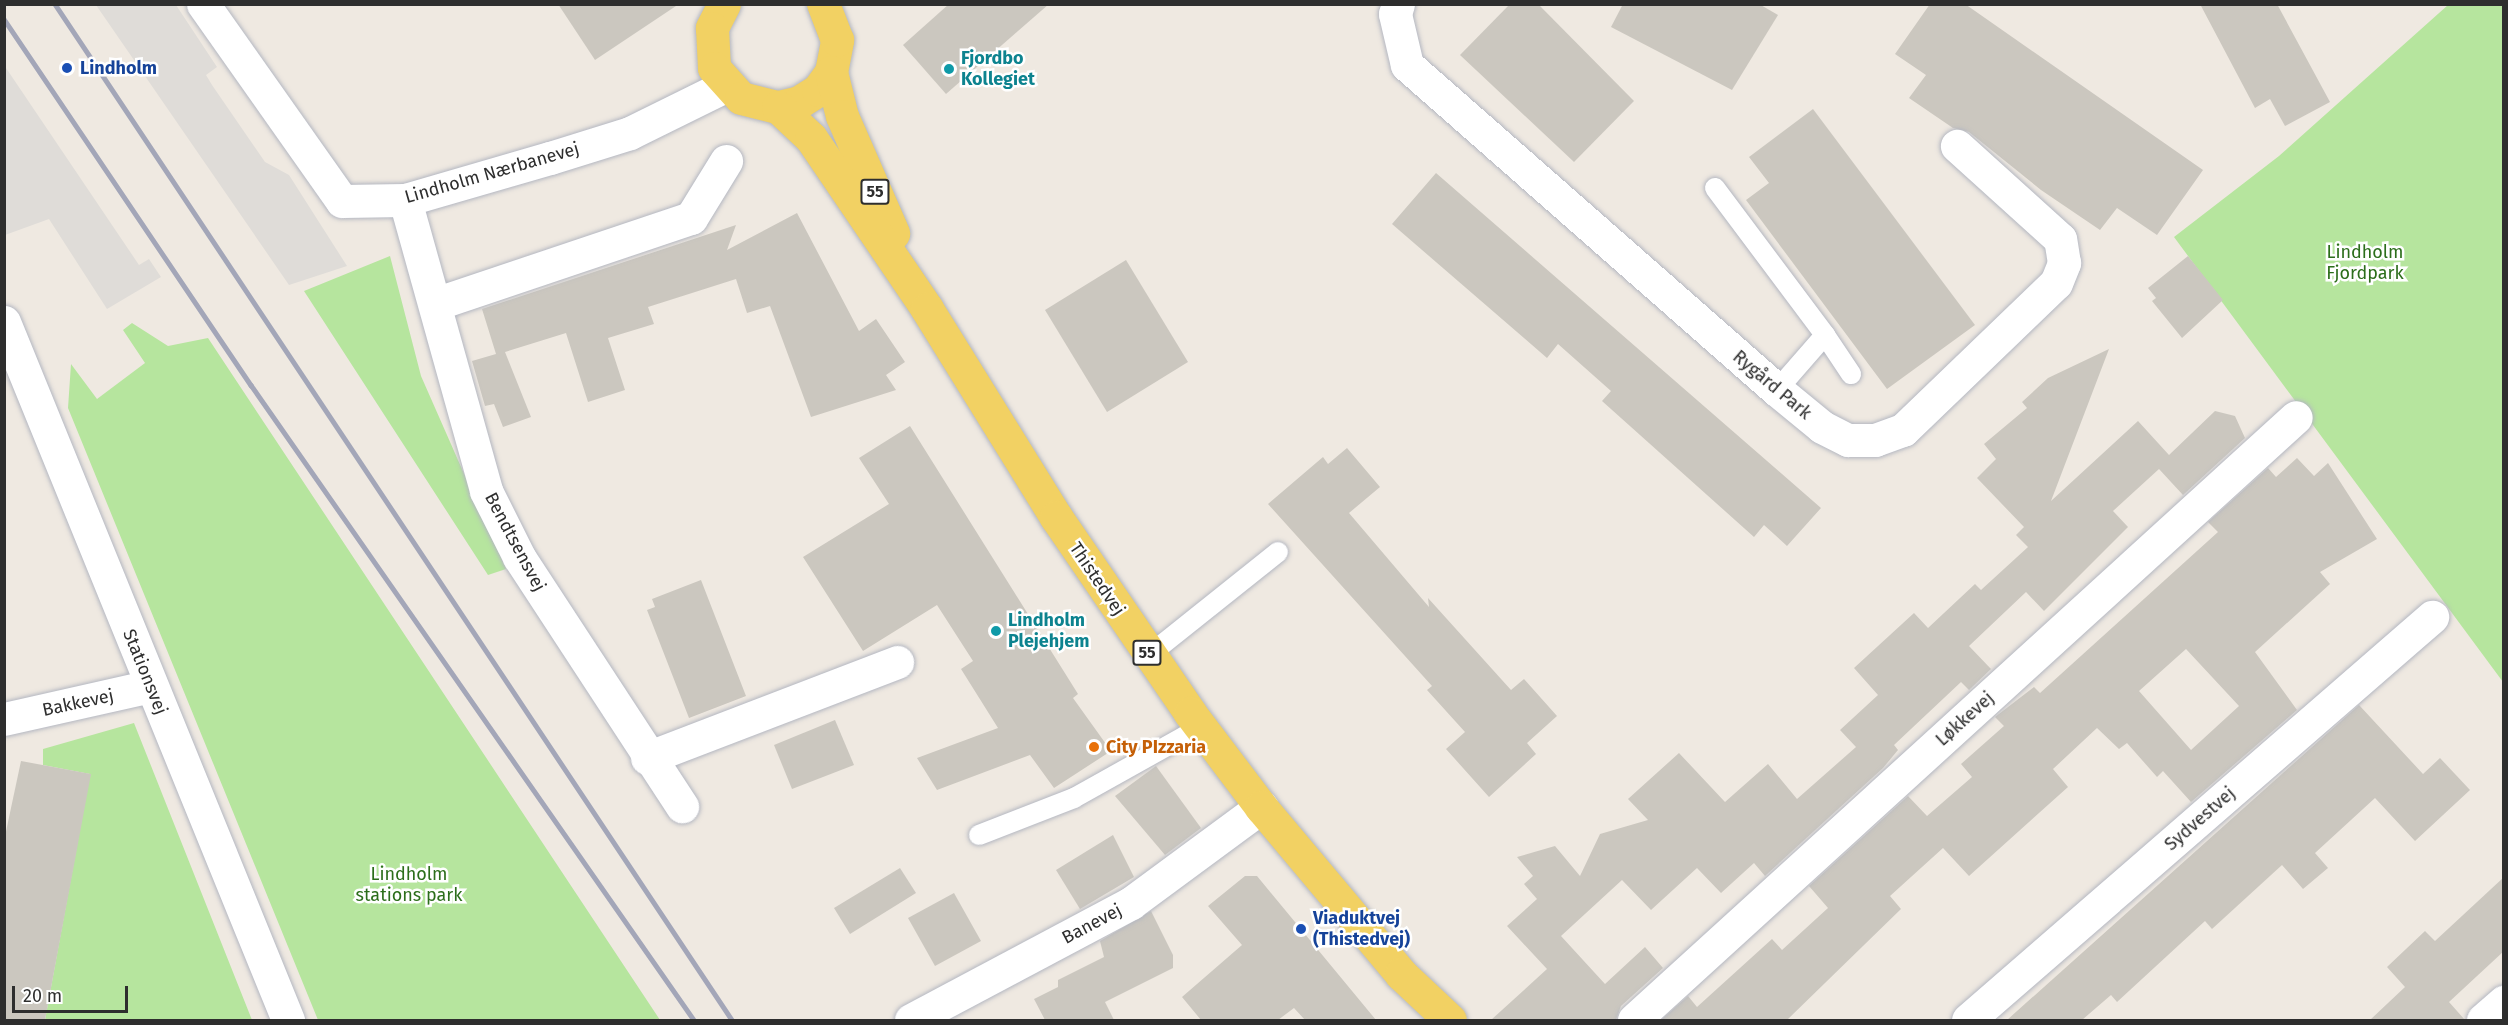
<!DOCTYPE html>
<meta charset="utf-8">
<style>
body{margin:0}
#map{position:relative;width:2508px;height:1025px;overflow:hidden;background:#efe9e1;font-family:"Fira Sans",sans-serif}
div>[style]{position:absolute}
.green>*{inset:0;background:#b6e59e}
.plaza>*{inset:0;background:#dfdcd8}
.building>*{inset:0;background:#cbc7bf}
.roads{filter:drop-shadow(0 0 2px #b4b7c1) drop-shadow(0 0 2px #b4b7c1)}
.service>*{height:20px;margin:-10px;padding:0 10px;transform-origin:10px;border-radius:10px;background:#fff}
.minor>*{height:33px;margin:-16.5px;padding:0 16.5px;transform-origin:16.5px;border-radius:16.5px;background:#fff}
.tertiary>*{height:33px;margin:-16.5px;padding:0 16.5px;transform-origin:16.5px;border-radius:16.5px;background:#fff}
.primary>*{height:33px;margin:-16.5px;padding:0 16.5px;transform-origin:16.5px;border-radius:16.5px;background:#f2d163}
.rail>*{height:4.5px;margin:-2.25px;padding:0 2.25px;transform-origin:2.25px;border-radius:2.25px;background:#a3a6b8}
.dots>*{width:16px;height:16px;translate:-50% -50%;box-sizing:border-box;border:3px solid #fff;border-radius:50%}
span{translate:-50% -50%;white-space:nowrap;text-align:center;line-height:1.15;-webkit-text-stroke:5px #fff;paint-order:stroke}
.shield-label span{padding:2px 4px;background:#fff;border:2px solid;border-radius:4px;-webkit-text-stroke-width:0}
.shield-label{font-size:16px;color:#2e2e2e;font-weight:700}
.culture-label{font-size:18px;color:#0d838f;font-weight:700}
.left{translate:0 -50%;text-align:left}
.transit-label{font-size:18px;color:#164399;font-weight:700}
.street-label{font-size:18px;color:#2e2e2e}
.park-label{font-size:18px;color:#2c6e1b}
.food-label{font-size:18px;color:#c56008;font-weight:700}
.frame{position:absolute;inset:0;border:6px solid #2e2e2e;pointer-events:none}
.scale{position:absolute;left:12px;top:986px;width:116px;height:27px;box-sizing:border-box;border:3px solid #2e2e2e;border-top:0;padding-left:8px;font-size:18px;line-height:21px;white-space:nowrap;color:#2e2e2e;-webkit-text-stroke:4px #fff;paint-order:stroke}
</style>
<div id="map">
<div class="green">
<i style="clip-path:polygon(2448px 5px,2503px 5px,2503px 682px,2174px 237px,2279px 156px)"></i>
<i style="clip-path:polygon(390px 256px,421px 376px,506px 569px,488px 575px,304px 291px)"></i>
<i style="clip-path:polygon(132px 323px,168px 346px,208px 338px,660px 1020px,318px 1020px,68px 408px,71px 364px,97px 399px,145px 363px,123px 330px)"></i>
<i style="clip-path:polygon(134px 723px,252px 1020px,45px 1020px,90px 774px,43px 765px,43px 749px)"></i>
</div>
<div class="plaza">
<i style="clip-path:polygon(96px 5px,176px 5px,217px 67px,206px 75px,212px 85px,265px 162px,289px 175px,347px 266px,289px 285px)"></i>
<i style="clip-path:polygon(4px 65px,139px 265px,149px 259px,161px 277px,107px 309px,49px 219px,5px 235px)"></i>
</div>
<div class="building">
<i style="clip-path:polygon(558px 4px,679px 4px,595px 60px)"></i>
<i style="clip-path:polygon(949px 4px,1049px 4px,946px 94px,903px 45px)"></i>
<i style="clip-path:polygon(1510px 4px,1538px 4px,1634px 101px,1574px 162px,1460px 55px)"></i>
<i style="clip-path:polygon(1623px 4px,1759px 4px,1778px 15px,1732px 90px,1611px 27px)"></i>
<i style="clip-path:polygon(1930px 4px,1965px 4px,2203px 170px,2157px 235px,2117px 208px,2100px 230px,2041px 190px,1969px 132px,1953px 128px,1909px 98px,1926px 75px,1895px 54px)"></i>
<i style="clip-path:polygon(2200px 4px,2277px 4px,2330px 102px,2285px 126px,2270px 99px,2255px 108px)"></i>
<i style="clip-path:polygon(1813px 109px,1975px 325px,1887px 389px,1746px 200px,1769px 183px,1749px 157px)"></i>
<i style="clip-path:polygon(1436px 173px,1821px 508px,1787px 546px,1764px 525px,1754px 537px,1602px 401px,1611px 391px,1558px 344px,1547px 358px,1392px 224px)"></i>
<i style="clip-path:polygon(797px 213px,859px 331px,876px 319px,905px 362px,886px 375px,896px 390px,811px 417px,770px 306px,747px 313px,736px 279px,648px 307px,654px 324px,608px 338px,625px 390px,588px 402px,566px 333px,505px 352px,531px 417px,503px 427px,494px 404px,485px 406px,472px 361px,496px 354px,482px 309px,736px 225px,727px 250px)"></i>
<i style="clip-path:polygon(2188px 256px,2223px 300px,2182px 338px,2152px 301px,2156px 298px,2148px 288px)"></i>
<i style="clip-path:polygon(1126px 260px,1188px 362px,1107px 412px,1045px 310px)"></i>
<i style="clip-path:polygon(2109px 349px,2051px 501px,2138px 421px,2169px 455px,2215px 411px,2235px 416px,2245px 438px,2183px 495px,2159px 469px,2113px 511px,2128px 527px,2044px 611px,2026px 592px,1969px 646px,1991px 669px,1969px 690px,1961px 682px,1894px 745px,1898px 750px,1883px 768px,1765px 876px,1754px 863px,1721px 893px,1697px 868px,1651px 910px,1622px 880px,1561px 936px,1605px 984px,1645px 947px,1663px 968px,1621px 1006px,1616px 1020px,1491px 1020px,1547px 969px,1507px 926px,1537px 899px,1524px 884px,1533px 876px,1517px 857px,1555px 846px,1580px 876px,1600px 834px,1648px 820px,1628px 799px,1679px 753px,1725px 802px,1768px 764px,1797px 799px,1856px 747px,1840px 730px,1878px 695px,1854px 668px,1914px 613px,1928px 628px,1975px 584px,1981px 590px,2028px 547px,2016px 535px,2024px 527px,1977px 478px,1996px 459px,1984px 444px,2027px 408px,2022px 402px,2048px 378px)"></i>
<i style="clip-path:polygon(910px 426px,1078px 694px,1073px 698px,1111px 751px,1054px 788px,1030px 755px,937px 790px,917px 758px,998px 728px,961px 669px,973px 661px,937px 605px,863px 651px,803px 557px,889px 504px,859px 458px)"></i>
<i style="clip-path:polygon(1347px 448px,1380px 487px,1349px 513px,1429px 607px,1428px 598px,1511px 690px,1524px 679px,1557px 716px,1527px 743px,1536px 754px,1489px 797px,1446px 749px,1465px 732px,1427px 690px,1432px 686px,1268px 504px,1323px 457px,1328px 464px)"></i>
<i style="clip-path:polygon(evenodd,2297px 458px,2314px 476px,2328px 463px,2377px 539px,2320px 572px,2330px 584px,2255px 652px,2297px 710px,2191px 802px,2163px 771px,2157px 777px,2127px 743px,2119px 749px,2097px 728px,2053px 769px,2068px 787px,1969px 876px,1943px 848px,1890px 896px,1901px 909px,1787px 1020px,1661px 1020px,1688px 996px,1697px 1007px,1772px 939px,1782px 950px,1828px 908px,1809px 886px,1908px 796px,1927px 816px,1972px 777px,1961px 764px,2004px 726px,1995px 717px,2034px 687px,2040px 693px,2218px 532px,2208px 522px,2268px 468px,2276px 477px,2297px 458px,2186px 649px,2239px 706px,2191px 750px,2139px 691px,2186px 649px)"></i>
<i style="clip-path:polygon(701px 580px,746px 696px,689px 718px,647px 610px,655px 607px,652px 599px)"></i>
<i style="clip-path:polygon(2359px 705px,2423px 774px,2440px 758px,2470px 790px,2415px 841px,2375px 798px,2315px 853px,2328px 868px,2303px 889px,2282px 865px,2212px 929px,2205px 921px,2117px 1002px,2111px 995px,2082px 1020px,2007px 1020px)"></i>
<i style="clip-path:polygon(835px 720px,854px 765px,792px 789px,774px 745px)"></i>
<i style="clip-path:polygon(21px 761px,91px 774px,45px 1020px,4px 1020px,4px 841px)"></i>
<i style="clip-path:polygon(1156px 766px,1201px 828px,1165px 855px,1115px 796px)"></i>
<i style="clip-path:polygon(1113px 835px,1134px 877px,1080px 909px,1056px 870px)"></i>
<i style="clip-path:polygon(900px 868px,916px 893px,850px 934px,834px 908px)"></i>
<i style="clip-path:polygon(1245px 876px,1257px 876px,1376px 1020px,1305px 1020px,1294px 1008px,1278px 1020px,1201px 1020px,1182px 997px,1242px 945px,1208px 906px)"></i>
<i style="clip-path:polygon(2504px 877px,2504px 951px,2449px 1002px,2465px 1020px,2370px 1020px,2405px 987px,2387px 967px,2425px 931px,2435px 941px)"></i>
<i style="clip-path:polygon(954px 893px,981px 941px,935px 966px,908px 918px)"></i>
<i style="clip-path:polygon(1151px 911px,1173px 955px,1173px 968px,1105px 1002px,1114px 1020px,1045px 1020px,1034px 999px,1058px 987px,1058px 980px,1104px 957px,1100px 941px)"></i>
</div>
<div class="roads">
<div class="service">
<i style="left:1715px;top:188px;width:184px;rotate:53.2deg"></i>
<i style="left:1825px;top:335px;width:73px;rotate:131.1deg"></i>
<i style="left:1825px;top:335px;width:47px;rotate:56.3deg"></i>
<i style="left:1149px;top:655px;width:165px;rotate:-38.6deg"></i>
<i style="left:979px;top:835px;width:102px;rotate:-21.3deg"></i>
<i style="left:1074px;top:798px;width:145px;rotate:-29.2deg"></i>
</div>
<div class="minor">
<i style="left:203px;top:4px;width:241px;rotate:54.8deg"></i>
<i style="left:342px;top:201px;width:63px;rotate:-0.9deg"></i>
<i style="left:405px;top:200px;width:151px;rotate:-16.2deg"></i>
<i style="left:550px;top:158px;width:84px;rotate:-17.4deg"></i>
<i style="left:630px;top:133px;width:106px;rotate:-26.3deg"></i>
<i style="left:1398px;top:4px;width:10px;rotate:107deg"></i>
<i style="left:1395px;top:14px;width:52px;rotate:76.8deg"></i>
<i style="left:1407px;top:65px;width:492px;rotate:41.3deg"></i>
<i style="left:1777px;top:390px;width:58px;rotate:39.4deg"></i>
<i style="left:1822px;top:427px;width:29px;rotate:27deg"></i>
<i style="left:1848px;top:440px;width:27px"></i>
<i style="left:1875px;top:440px;width:30px;rotate:-20deg"></i>
<i style="left:1903px;top:430px;width:212px;rotate:-43.9deg"></i>
<i style="left:2056px;top:283px;width:22px;rotate:-68deg"></i>
<i style="left:2064px;top:263px;width:24px;rotate:-99deg"></i>
<i style="left:2060px;top:239px;width:139px;rotate:-137.9deg"></i>
<i style="left:405px;top:200px;width:302px;rotate:74.4deg"></i>
<i style="left:486px;top:491px;width:74px;rotate:63.4deg"></i>
<i style="left:519px;top:557px;width:298px;rotate:56.8deg"></i>
<i style="left:435px;top:304px;width:270px;rotate:-18.6deg"></i>
<i style="left:691px;top:218px;width:67px;rotate:-58.4deg"></i>
<i style="left:4px;top:719px;width:151px;rotate:-12.7deg"></i>
<i style="left:647px;top:758px;width:268px;rotate:-21deg"></i>
<i style="left:911px;top:1020px;width:249px;rotate:-28deg"></i>
<i style="left:1131px;top:903px;width:162px;rotate:-36.4deg"></i>
<i style="left:1634px;top:1020px;width:895px;rotate:-42.33deg"></i>
<i style="left:1968px;top:1020px;width:615px;rotate:-40.98deg"></i>
<i style="left:2483px;top:1020px;width:28px;rotate:-41deg"></i>
</div>
<div class="tertiary">
<i style="left:4px;top:322px;width:754px;rotate:67.86deg"></i>
</div>
<div class="primary">
<i style="left:724px;top:4px;width:27px;rotate:117deg"></i>
<i style="left:712px;top:28px;width:40px;rotate:87.1deg"></i>
<i style="left:714px;top:68px;width:40px;rotate:48deg"></i>
<i style="left:741px;top:98px;width:38px;rotate:14deg"></i>
<i style="left:778px;top:107px;width:22px;rotate:-13deg"></i>
<i style="left:799px;top:102px;width:22px;rotate:-32deg"></i>
<i style="left:818px;top:90px;width:22px;rotate:-54deg"></i>
<i style="left:831px;top:72px;width:33px;rotate:-79deg"></i>
<i style="left:837px;top:40px;width:39px;rotate:-111deg"></i>
<i style="left:831px;top:72px;width:45px;rotate:76deg"></i>
<i style="left:842px;top:116px;width:128px;rotate:66.4deg"></i>
<i style="left:778px;top:107px;width:45px;rotate:43.2deg"></i>
<i style="left:811px;top:138px;width:207px;rotate:55.8deg"></i>
<i style="left:927px;top:309px;width:245px;rotate:58.2deg"></i>
<i style="left:1056px;top:517px;width:237px;rotate:55.6deg"></i>
<i style="left:1190px;top:713px;width:118px;rotate:52.9deg"></i>
<i style="left:1261px;top:807px;width:218px;rotate:50deg"></i>
<i style="left:1401px;top:974px;width:67px;rotate:43.2deg"></i>
</div>
</div>
<div class="rail">
<i style="left:55px;top:4px;width:1221px;rotate:56.32deg"></i>
<i style="left:4px;top:19px;width:442px;rotate:56deg"></i>
<i style="left:251px;top:385px;width:774px;rotate:55.1deg"></i>
</div>
<div class="dots">
<i style="left:67px;top:68px;background:#1a4fb4"></i>
<i style="left:949px;top:69px;background:#0f9aa8"></i>
<i style="left:996px;top:631px;background:#0f9aa8"></i>
<i style="left:1094px;top:747px;background:#e8710a"></i>
<i style="left:1301px;top:929px;background:#1a4fb4"></i>
</div>
<div class="shield-label">
<span style="left:875px;top:192px">55</span>
<span style="left:1147px;top:653px">55</span>
</div>
<div class="culture-label">
<span class="left" style="left:961px;top:69px">Fjordbo<br>Kollegiet</span>
<span class="left" style="left:1008px;top:631px">Lindholm<br>Plejehjem</span>
</div>
<div class="transit-label">
<span class="left" style="left:80px;top:68px">Lindholm</span>
<span class="left" style="left:1313px;top:929px">Viaduktvej<br>(Thistedvej)</span>
</div>
<div class="street-label">
<span style="left:492px;top:173px;rotate:-16deg">Lindholm Nærbanevej</span>
<span style="left:1772px;top:385px;rotate:40deg">Rygård Park</span>
<span style="left:515px;top:542px;rotate:62deg">Bendtsensvej</span>
<span style="left:1097px;top:579px;rotate:56deg">Thistedvej</span>
<span style="left:145px;top:672px;rotate:68deg">Stationsvej</span>
<span style="left:78px;top:703px;rotate:-12deg">Bakkevej</span>
<span style="left:1965px;top:719px;rotate:-42deg">Løkkevej</span>
<span style="left:2200px;top:819px;rotate:-41deg">Sydvestvej</span>
<span style="left:1092px;top:924px;rotate:-28deg">Banevej</span>
</div>
<div class="park-label">
<span style="left:2365px;top:263px">Lindholm<br>Fjordpark</span>
<span style="left:409px;top:885px">Lindholm<br>stations park</span>
</div>
<div class="food-label">
<span class="left" style="left:1106px;top:747px">City PIzzaria</span>
</div>
<div class="frame"></div>
<div class="scale">20 m</div>
</div>
